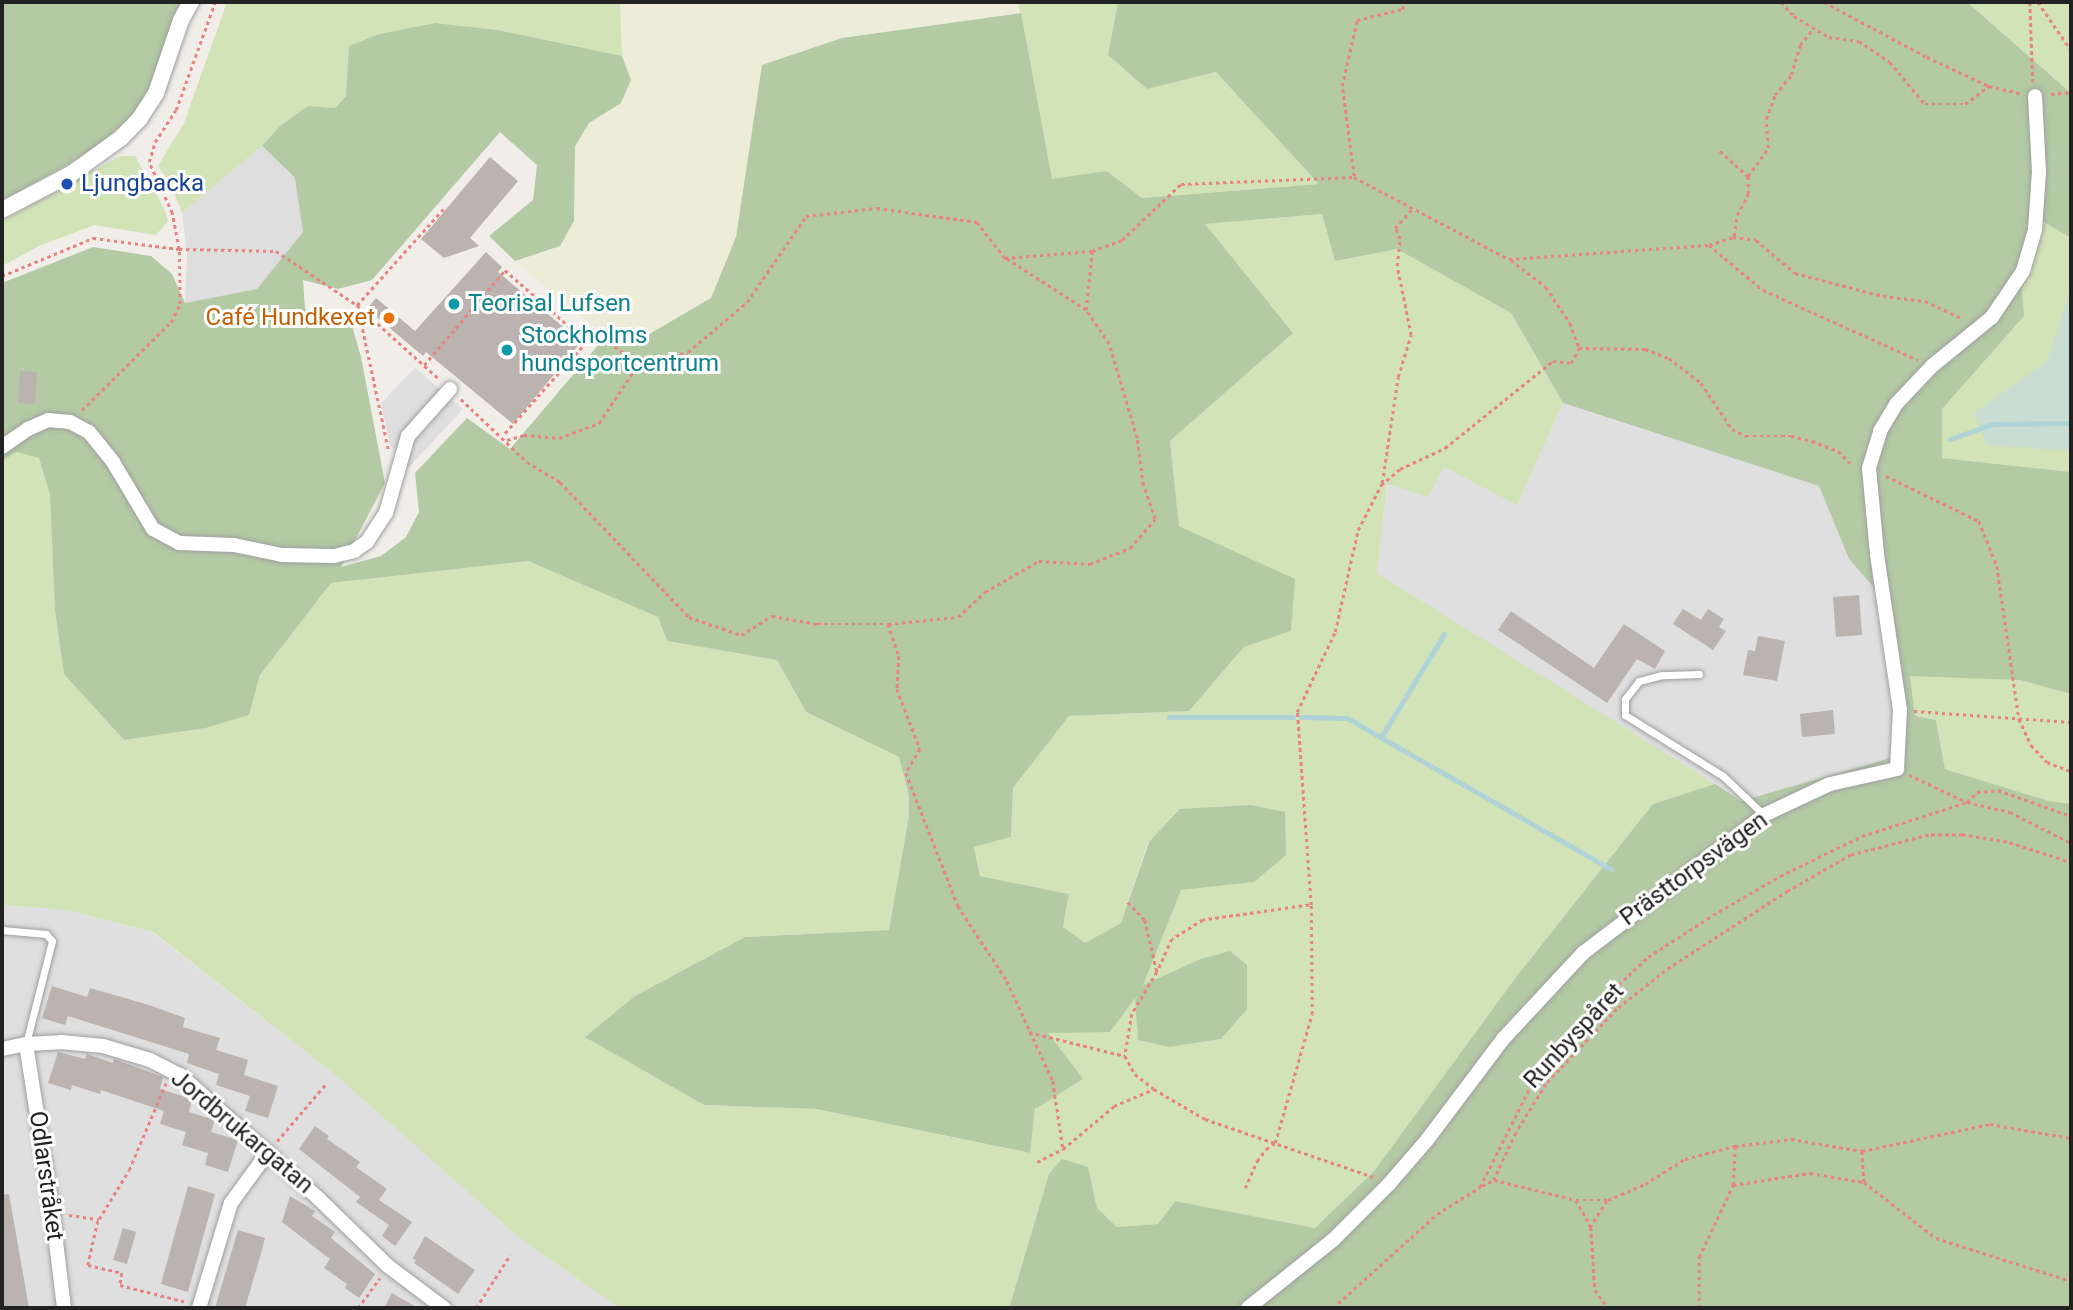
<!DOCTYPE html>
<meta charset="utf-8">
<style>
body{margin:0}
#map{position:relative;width:2073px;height:1310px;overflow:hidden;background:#f1eeea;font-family:Roboto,sans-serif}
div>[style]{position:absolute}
.residential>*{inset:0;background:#e0dfdf}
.farmland>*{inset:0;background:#ececd8}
.grass>*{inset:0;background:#d1e3b7}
.forest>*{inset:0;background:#b3caa4}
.wetland>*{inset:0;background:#c9ddd2}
.parking>*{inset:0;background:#dedede}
.stream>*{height:5px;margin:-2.5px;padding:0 2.5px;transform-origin:2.5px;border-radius:2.5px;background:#b0d3d8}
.building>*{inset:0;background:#bab3b0}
.path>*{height:2.5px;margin-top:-1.25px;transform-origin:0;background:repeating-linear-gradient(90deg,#e98382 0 3.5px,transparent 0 7px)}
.roads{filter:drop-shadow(0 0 2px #9f9f9f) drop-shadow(0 0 2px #9f9f9f)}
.service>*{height:7px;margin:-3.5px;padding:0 3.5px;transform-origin:3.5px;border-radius:3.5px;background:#fff}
.minor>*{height:14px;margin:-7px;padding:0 7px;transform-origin:7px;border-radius:7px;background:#fff}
.tertiary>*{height:16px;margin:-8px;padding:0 8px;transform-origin:8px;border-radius:8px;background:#fff}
.dots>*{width:19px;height:19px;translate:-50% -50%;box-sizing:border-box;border:4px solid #fff;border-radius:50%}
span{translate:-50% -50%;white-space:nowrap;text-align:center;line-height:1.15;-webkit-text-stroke:6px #fff;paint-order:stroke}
.transit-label{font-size:24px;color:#164399}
.left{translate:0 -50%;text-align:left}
.culture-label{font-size:24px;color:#0d838f}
.food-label{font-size:24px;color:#c56008}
.right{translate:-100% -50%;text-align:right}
.street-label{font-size:24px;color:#222}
.frame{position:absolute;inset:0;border:4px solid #222;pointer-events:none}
</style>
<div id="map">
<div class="residential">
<i style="clip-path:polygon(1563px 403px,1819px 486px,1849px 559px,1877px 591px,1897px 711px,1894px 758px,1740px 801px,1377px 573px,1387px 484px,1444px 467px,1517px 504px)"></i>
<i style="clip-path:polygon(2px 905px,67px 910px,152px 932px,333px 1073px,523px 1241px,620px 1308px,2px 1308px)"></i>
</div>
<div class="farmland">
<i style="clip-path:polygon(620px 2px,1018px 2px,1021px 13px,842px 38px,762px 65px,736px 237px,711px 298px,633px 343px,605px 337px,515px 261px,560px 246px,574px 221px,575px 146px,589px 123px,621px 103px,631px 80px,622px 56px)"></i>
</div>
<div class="grass">
<i style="clip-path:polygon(227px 2px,620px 2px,622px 56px,498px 30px,435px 23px,379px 34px,350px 46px,346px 96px,335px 108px,308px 106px,280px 126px,262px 146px,182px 213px,171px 185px,158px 166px,184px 123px)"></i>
<i style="clip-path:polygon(1018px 2px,1118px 2px,1108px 55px,1147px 89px,1216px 72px,1320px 184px,1142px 198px,1107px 171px,1052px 180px)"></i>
<i style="clip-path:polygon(1967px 2px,2071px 2px,2071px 93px,2062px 85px)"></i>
<i style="clip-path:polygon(120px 156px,135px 156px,165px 210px,168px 221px,156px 235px,94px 225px,39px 246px,2px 266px,2px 221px)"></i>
<i style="clip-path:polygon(1322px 214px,1335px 260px,1397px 249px,1511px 313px,1563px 403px,1517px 505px,1444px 467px,1428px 497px,1387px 484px,1377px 573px,1715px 784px,1653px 804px,1375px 1170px,1315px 1228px,1175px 1201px,1158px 1224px,1117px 1227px,1097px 1208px,1088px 1167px,1049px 1174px,1009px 1308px,620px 1308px,523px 1241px,333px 1073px,153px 932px,67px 910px,2px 905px,2px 461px,16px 452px,39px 457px,50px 495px,55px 611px,64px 673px,124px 740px,206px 728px,249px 715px,260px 675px,331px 583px,528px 561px,658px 617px,667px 641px,777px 660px,806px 712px,899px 757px,909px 796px,909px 815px,889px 930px,745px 937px,635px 996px,586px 1037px,704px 1105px,816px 1109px,1029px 1153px,1047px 1033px,1136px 997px,1138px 1040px,1169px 1047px,1221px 1039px,1198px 960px,1142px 986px,1181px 889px,1254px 882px,1148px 842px,1121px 923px,1085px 943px,1063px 927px,1069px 894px,980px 876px,974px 847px,1011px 837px,1013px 788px,1069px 716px,1189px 711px,1244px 647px,1291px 631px,1294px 579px,1179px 526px,1170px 441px,1293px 333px,1204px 224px)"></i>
<i style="clip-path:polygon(2033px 215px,2071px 238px,2071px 472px,1942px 458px,1942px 409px,2023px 316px,2020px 268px)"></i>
<i style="clip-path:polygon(1910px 675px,2020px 680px,2071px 694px,2071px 804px,2049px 801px,1945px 769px,1936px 720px,1915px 717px)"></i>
</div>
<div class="forest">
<i style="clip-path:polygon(2px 2px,184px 2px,163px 64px,136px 112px,92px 151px,2px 201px)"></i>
<i style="clip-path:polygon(1118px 2px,1967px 2px,2071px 93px,2071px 238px,2034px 216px,2020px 268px,2024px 316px,1942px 409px,1942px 458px,2071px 472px,2071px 694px,2020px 680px,1910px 676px,1915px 716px,1936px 720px,1945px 769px,2049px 801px,2071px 804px,2071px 1308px,1009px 1308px,1049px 1174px,1062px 1159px,1088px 1167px,1097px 1208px,1117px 1227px,1158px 1224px,1175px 1201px,1315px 1228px,1375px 1170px,1517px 976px,1653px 804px,1715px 784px,1741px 801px,1894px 757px,1897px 711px,1877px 591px,1849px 559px,1819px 486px,1563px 403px,1511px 313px,1397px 249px,1335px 261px,1322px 214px,1205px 224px,1293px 333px,1170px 441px,1179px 526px,1295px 579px,1291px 631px,1244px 647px,1189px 711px,1069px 716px,1013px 788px,1011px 837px,974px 847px,980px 876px,1069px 894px,1063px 927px,1085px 943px,1121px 923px,1149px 842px,1180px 809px,1251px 805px,1285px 812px,1286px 855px,1254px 882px,1181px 890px,1143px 985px,1198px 960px,1230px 951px,1247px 965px,1247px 1009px,1221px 1039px,1169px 1047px,1138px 1040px,1135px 998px,1110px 1032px,1048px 1033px,1083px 1079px,1035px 1109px,1030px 1153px,816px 1109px,704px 1105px,585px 1037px,635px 996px,745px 937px,889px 930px,909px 815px,909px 796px,899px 757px,806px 712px,777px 660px,667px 641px,658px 617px,528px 561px,331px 583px,260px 675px,249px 715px,206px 728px,124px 740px,64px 674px,55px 611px,50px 495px,39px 458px,16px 452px,2px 461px,2px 283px,93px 247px,151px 256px,172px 274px,185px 303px,295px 178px,262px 146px,280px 126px,308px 106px,335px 108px,346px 96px,349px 46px,379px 34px,435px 23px,498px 30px,622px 56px,631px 80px,621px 103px,589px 123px,575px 146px,574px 221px,560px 246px,515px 261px,489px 236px,533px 200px,537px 165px,500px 132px,372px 280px,338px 289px,303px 280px,305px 308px,316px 319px,348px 312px,361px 357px,385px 483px,341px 567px,381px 556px,406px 537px,419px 512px,415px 473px,467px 418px,510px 449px,605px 337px,634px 343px,711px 298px,736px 237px,762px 65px,842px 38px,1021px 13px,1052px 179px,1107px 171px,1142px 198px,1319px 184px,1216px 72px,1147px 89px,1108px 55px)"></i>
</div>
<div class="wetland">
<i style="clip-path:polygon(2071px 286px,2071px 451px,1987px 445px,1974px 413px,2048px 361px)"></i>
</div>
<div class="parking">
<i style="clip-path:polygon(262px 146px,295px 178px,303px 232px,257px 289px,185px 303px,187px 255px,182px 213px)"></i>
<i style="clip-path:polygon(415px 368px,463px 409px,408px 468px,390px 445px,381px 403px)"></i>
</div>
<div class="stream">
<i style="left:1950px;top:439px;width:46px;rotate:-19.2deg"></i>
<i style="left:1993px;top:424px;width:78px;rotate:-0.7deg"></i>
<i style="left:1169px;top:717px;width:124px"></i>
<i style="left:1301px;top:717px;width:46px;rotate:1.2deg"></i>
<i style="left:1347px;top:718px;width:304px;rotate:29.8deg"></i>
<i style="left:1381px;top:737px;width:121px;rotate:-58.5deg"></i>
</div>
<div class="building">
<i style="clip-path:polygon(490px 157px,518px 181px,470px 238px,479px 246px,444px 258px,421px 239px)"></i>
<i style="clip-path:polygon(486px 252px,502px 267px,498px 272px,581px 342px,513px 424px,426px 352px,423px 356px,367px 309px,376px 298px,415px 331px)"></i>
<i style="clip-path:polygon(20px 371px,37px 372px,35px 404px,18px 403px)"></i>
<i style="clip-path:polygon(1859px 595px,1862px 635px,1836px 637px,1833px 597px)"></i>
<i style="clip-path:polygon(1683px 609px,1701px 620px,1708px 609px,1724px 619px,1719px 627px,1726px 631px,1713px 650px,1673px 624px)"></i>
<i style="clip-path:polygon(1511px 611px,1594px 668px,1624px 624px,1665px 651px,1655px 669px,1637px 659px,1607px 703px,1498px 630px)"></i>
<i style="clip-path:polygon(1758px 636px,1785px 641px,1777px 681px,1743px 675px,1748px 650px,1755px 651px)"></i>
<i style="clip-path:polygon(1833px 710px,1835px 734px,1802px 737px,1800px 714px)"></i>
<i style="clip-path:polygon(52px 986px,87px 997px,90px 988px,149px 1005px,185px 1018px,183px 1027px,220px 1038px,216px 1050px,248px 1060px,244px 1075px,278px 1086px,268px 1118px,245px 1111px,250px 1096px,216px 1085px,219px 1074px,187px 1063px,189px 1054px,68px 1016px,65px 1025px,42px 1018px)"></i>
<i style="clip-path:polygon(58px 1052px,85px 1059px,87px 1054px,113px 1063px,114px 1059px,163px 1077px,160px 1089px,192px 1099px,189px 1112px,215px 1120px,211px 1132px,238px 1140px,228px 1172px,205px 1165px,208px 1153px,182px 1145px,186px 1132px,160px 1124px,164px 1111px,101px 1090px,100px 1094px,72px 1085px,71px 1090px,48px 1083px)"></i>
<i style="clip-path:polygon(315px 1126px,329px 1136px,327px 1139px,360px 1162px,356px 1167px,387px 1189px,379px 1200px,412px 1222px,395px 1246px,382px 1236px,389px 1225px,356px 1202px,360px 1197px,299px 1149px)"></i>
<i style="clip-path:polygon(188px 1186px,215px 1194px,188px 1292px,161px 1284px)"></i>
<i style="clip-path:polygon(9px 1194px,29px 1308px,2px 1308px,2px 1195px)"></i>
<i style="clip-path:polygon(290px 1196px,315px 1211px,312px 1216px,335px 1232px,331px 1238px,375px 1274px,359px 1298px,345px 1288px,347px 1284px,324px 1268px,330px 1259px,282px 1222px)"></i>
<i style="clip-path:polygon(123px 1228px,136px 1232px,127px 1264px,113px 1260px)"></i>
<i style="clip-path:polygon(238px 1230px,265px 1238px,260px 1257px,245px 1308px,215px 1308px)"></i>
<i style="clip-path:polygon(425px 1236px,475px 1270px,458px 1294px,414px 1263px,416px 1260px,413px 1258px)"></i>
<i style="clip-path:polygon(392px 1293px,418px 1308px,384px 1308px)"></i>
</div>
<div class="path">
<i style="left:1781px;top:2px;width:19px;rotate:47deg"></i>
<i style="left:1794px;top:16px;width:41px;rotate:31deg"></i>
<i style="left:1829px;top:37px;width:30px;rotate:8deg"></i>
<i style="left:1859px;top:41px;width:37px;rotate:34deg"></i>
<i style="left:1890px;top:62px;width:55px;rotate:50.2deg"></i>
<i style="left:1925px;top:104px;width:40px"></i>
<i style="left:1965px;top:104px;width:30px;rotate:-37deg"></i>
<i style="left:1824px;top:2px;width:117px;rotate:28.1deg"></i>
<i style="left:1927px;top:57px;width:68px;rotate:25.1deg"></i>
<i style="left:1989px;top:86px;width:32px;rotate:13deg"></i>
<i style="left:2030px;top:2px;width:80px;rotate:87.9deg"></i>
<i style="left:2038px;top:2px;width:58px;rotate:55.5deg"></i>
<i style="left:2051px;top:94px;width:20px;rotate:-6deg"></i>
<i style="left:1720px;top:151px;width:38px;rotate:42deg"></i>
<i style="left:1354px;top:176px;width:91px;rotate:-97.6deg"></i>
<i style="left:1342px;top:86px;width:68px;rotate:-77.2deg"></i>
<i style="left:1357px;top:20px;width:46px;rotate:-13.7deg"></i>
<i style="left:1402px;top:9px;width:8px;rotate:-60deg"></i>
<i style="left:1734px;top:236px;width:21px;rotate:-82deg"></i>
<i style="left:1737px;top:215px;width:24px;rotate:-62deg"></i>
<i style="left:1748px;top:194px;width:18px;rotate:-90deg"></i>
<i style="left:1748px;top:176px;width:34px;rotate:-54deg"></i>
<i style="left:1768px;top:148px;width:29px;rotate:-94deg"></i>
<i style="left:1766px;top:119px;width:26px;rotate:-69deg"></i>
<i style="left:1775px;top:95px;width:26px;rotate:-51deg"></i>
<i style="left:1791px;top:75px;width:31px;rotate:-73deg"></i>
<i style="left:1800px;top:45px;width:22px;rotate:-51deg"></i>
<i style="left:1709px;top:245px;width:25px;rotate:-18deg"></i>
<i style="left:1733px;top:237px;width:23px;rotate:7deg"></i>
<i style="left:1756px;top:240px;width:51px;rotate:40.2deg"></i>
<i style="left:1795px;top:273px;width:91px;rotate:14.6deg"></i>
<i style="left:1883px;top:296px;width:42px;rotate:6.8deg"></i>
<i style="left:1925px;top:301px;width:42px;rotate:25.3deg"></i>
<i style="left:1511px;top:260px;width:44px;rotate:37.6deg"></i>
<i style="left:1546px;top:287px;width:43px;rotate:56.3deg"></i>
<i style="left:1570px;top:323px;width:27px;rotate:70deg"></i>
<i style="left:1579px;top:348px;width:66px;rotate:0.9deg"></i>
<i style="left:1645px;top:349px;width:26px;rotate:21deg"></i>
<i style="left:1669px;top:358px;width:41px;rotate:38deg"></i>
<i style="left:1701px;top:383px;width:55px;rotate:56deg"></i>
<i style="left:1732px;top:429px;width:16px;rotate:27deg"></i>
<i style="left:1746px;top:436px;width:45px"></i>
<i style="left:1791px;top:436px;width:22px;rotate:13deg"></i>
<i style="left:1812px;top:441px;width:28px;rotate:21deg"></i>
<i style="left:1838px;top:451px;width:21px;rotate:45deg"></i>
<i style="left:2px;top:276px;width:99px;rotate:-22.7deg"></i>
<i style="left:93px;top:238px;width:87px;rotate:7.3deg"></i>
<i style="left:179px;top:249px;width:97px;rotate:1.2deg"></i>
<i style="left:276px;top:251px;width:97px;rotate:33.7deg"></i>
<i style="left:357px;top:305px;width:109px;rotate:42deg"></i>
<i style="left:1086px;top:310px;width:59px;rotate:-84.2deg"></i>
<i style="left:581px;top:335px;width:16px"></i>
<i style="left:597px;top:335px;width:50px;rotate:33.7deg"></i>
<i style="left:424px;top:365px;width:125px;rotate:-49.5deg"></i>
<i style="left:505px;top:270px;width:109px;rotate:41.3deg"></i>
<i style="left:587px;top:342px;width:126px;rotate:131.8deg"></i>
<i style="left:461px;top:399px;width:91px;rotate:43.7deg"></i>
<i style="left:527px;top:462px;width:39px;rotate:31deg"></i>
<i style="left:560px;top:482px;width:187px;rotate:46.3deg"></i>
<i style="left:689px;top:617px;width:55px;rotate:19.1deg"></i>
<i style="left:741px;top:635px;width:36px;rotate:-32deg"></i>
<i style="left:772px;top:616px;width:46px;rotate:10.1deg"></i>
<i style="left:817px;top:624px;width:71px"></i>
<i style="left:888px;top:624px;width:70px;rotate:-5.7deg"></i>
<i style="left:958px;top:617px;width:37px;rotate:-43deg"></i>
<i style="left:985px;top:592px;width:62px;rotate:-29.9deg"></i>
<i style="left:1039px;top:561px;width:51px;rotate:3.4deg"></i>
<i style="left:1090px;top:564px;width:43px;rotate:-21.8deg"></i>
<i style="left:1130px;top:548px;width:38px;rotate:-49deg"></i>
<i style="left:1155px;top:519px;width:36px;rotate:-109deg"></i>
<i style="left:1143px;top:485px;width:47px;rotate:-97.3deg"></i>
<i style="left:1137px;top:438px;width:98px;rotate:-106.6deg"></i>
<i style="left:1109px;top:344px;width:41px;rotate:-124.1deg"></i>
<i style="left:1086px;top:310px;width:96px;rotate:-147.3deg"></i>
<i style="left:82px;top:410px;width:125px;rotate:-44.7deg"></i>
<i style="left:171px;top:322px;width:20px;rotate:-63deg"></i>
<i style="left:180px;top:304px;width:55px;rotate:-91deg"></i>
<i style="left:179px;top:249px;width:37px;rotate:-101deg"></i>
<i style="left:172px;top:213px;width:56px;rotate:-114.3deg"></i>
<i style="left:149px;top:162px;width:21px;rotate:-73deg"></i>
<i style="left:155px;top:142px;width:38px;rotate:-57deg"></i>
<i style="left:176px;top:110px;width:115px;rotate:-70.1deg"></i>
<i style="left:507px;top:440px;width:18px;rotate:-16deg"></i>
<i style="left:524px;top:435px;width:35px;rotate:5deg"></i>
<i style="left:559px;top:438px;width:43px;rotate:-20.6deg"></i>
<i style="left:599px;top:423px;width:72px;rotate:-56.3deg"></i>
<i style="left:639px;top:363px;width:50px;rotate:-12.7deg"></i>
<i style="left:688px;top:352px;width:77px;rotate:-40.3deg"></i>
<i style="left:747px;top:302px;width:104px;rotate:-55.5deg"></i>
<i style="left:806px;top:216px;width:71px;rotate:-6.4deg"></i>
<i style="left:877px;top:208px;width:101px;rotate:8deg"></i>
<i style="left:977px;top:222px;width:46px;rotate:52.1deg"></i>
<i style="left:1005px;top:258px;width:87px;rotate:-4.6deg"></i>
<i style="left:1092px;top:251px;width:32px;rotate:-20deg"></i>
<i style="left:1122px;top:240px;width:81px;rotate:-43.5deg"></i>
<i style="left:1181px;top:184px;width:173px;rotate:-2.3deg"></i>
<i style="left:1354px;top:177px;width:175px;rotate:27.9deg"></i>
<i style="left:1509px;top:259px;width:200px;rotate:-4deg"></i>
<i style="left:1709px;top:245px;width:70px;rotate:39.8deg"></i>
<i style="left:1763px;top:290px;width:170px;rotate:24.3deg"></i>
<i style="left:388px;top:449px;width:147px;rotate:-102.1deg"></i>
<i style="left:357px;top:305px;width:129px;rotate:-48.1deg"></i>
<i style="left:1886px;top:476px;width:103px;rotate:25.8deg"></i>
<i style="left:1979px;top:521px;width:48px;rotate:68.2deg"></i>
<i style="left:1997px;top:566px;width:155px;rotate:81.8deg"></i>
<i style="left:2019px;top:719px;width:29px;rotate:65deg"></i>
<i style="left:2031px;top:745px;width:23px;rotate:47deg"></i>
<i style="left:2047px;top:762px;width:26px;rotate:21deg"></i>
<i style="left:1382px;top:483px;width:107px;rotate:-81.4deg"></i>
<i style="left:1398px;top:377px;width:44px;rotate:-72.8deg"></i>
<i style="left:1411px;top:335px;width:70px;rotate:-101.5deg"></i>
<i style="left:1397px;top:266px;width:27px;rotate:-84deg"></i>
<i style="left:1400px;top:239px;width:12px;rotate:-114deg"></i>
<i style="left:1395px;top:228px;width:27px;rotate:-48deg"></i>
<i style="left:888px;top:624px;width:34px;rotate:71deg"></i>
<i style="left:899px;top:656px;width:33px;rotate:93deg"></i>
<i style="left:897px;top:689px;width:64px;rotate:69deg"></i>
<i style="left:920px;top:749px;width:28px;rotate:120deg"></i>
<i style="left:906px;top:773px;width:143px;rotate:68.6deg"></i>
<i style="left:958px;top:906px;width:90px;rotate:56.8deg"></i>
<i style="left:1007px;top:981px;width:110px;rotate:65.3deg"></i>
<i style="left:1053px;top:1081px;width:69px;rotate:81.6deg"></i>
<i style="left:1914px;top:711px;width:157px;rotate:4deg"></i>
<i style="left:1909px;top:775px;width:64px;rotate:25deg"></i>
<i style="left:1967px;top:802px;width:14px;rotate:-45deg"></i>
<i style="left:1977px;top:792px;width:21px;rotate:-5deg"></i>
<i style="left:1998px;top:790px;width:77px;rotate:19.6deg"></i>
<i style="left:2066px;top:861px;width:62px;rotate:-162.1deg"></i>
<i style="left:2007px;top:842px;width:45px;rotate:-171deg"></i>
<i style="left:1963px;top:835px;width:34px;rotate:180deg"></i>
<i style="left:1929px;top:835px;width:81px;rotate:165.6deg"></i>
<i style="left:1851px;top:855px;width:73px;rotate:150.3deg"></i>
<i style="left:1788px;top:891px;width:147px;rotate:147deg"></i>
<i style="left:1665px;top:971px;width:61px;rotate:141.6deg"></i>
<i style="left:1617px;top:1009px;width:103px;rotate:133.4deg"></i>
<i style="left:1546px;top:1084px;width:57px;rotate:121.5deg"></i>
<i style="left:1516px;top:1133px;width:52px;rotate:115.1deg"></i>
<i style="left:1494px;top:1180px;width:84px;rotate:13.7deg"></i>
<i style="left:1576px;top:1200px;width:32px"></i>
<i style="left:1608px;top:1200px;width:40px;rotate:-23.4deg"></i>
<i style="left:1645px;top:1184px;width:47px;rotate:-32deg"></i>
<i style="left:1685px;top:1159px;width:52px;rotate:-14.6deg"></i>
<i style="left:1735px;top:1146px;width:56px;rotate:-7.1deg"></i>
<i style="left:1791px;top:1139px;width:72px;rotate:9.6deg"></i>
<i style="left:1862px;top:1151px;width:131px;rotate:-11.9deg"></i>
<i style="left:1990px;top:1124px;width:82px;rotate:9.8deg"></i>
<i style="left:1128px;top:902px;width:25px;rotate:47deg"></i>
<i style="left:1145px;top:920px;width:53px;rotate:77deg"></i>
<i style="left:1309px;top:905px;width:107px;rotate:171.9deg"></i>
<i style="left:1203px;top:920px;width:36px;rotate:148deg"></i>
<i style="left:1172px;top:939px;width:36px;rotate:114deg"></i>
<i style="left:1157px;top:972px;width:49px;rotate:120.8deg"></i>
<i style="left:1132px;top:1014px;width:43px;rotate:99.5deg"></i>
<i style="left:1125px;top:1056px;width:21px;rotate:61deg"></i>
<i style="left:1135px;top:1074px;width:24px;rotate:38deg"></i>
<i style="left:1154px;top:1089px;width:59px;rotate:30.5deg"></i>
<i style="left:1205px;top:1119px;width:178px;rotate:19deg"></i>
<i style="left:1029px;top:1032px;width:99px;rotate:14deg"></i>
<i style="left:277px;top:1141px;width:74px;rotate:-49.4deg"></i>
<i style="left:1862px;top:1151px;width:31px;rotate:86deg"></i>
<i style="left:1864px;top:1182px;width:91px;rotate:37.9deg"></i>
<i style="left:1936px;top:1238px;width:142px;rotate:17.7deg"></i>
<i style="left:1037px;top:1162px;width:29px;rotate:-27deg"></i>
<i style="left:1063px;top:1149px;width:67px;rotate:-40.1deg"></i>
<i style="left:1114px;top:1106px;width:43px;rotate:-23deg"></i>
<i style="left:1733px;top:1185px;width:39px;rotate:-87deg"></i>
<i style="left:1482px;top:1186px;width:13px;rotate:-27deg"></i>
<i style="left:1245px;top:1188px;width:30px;rotate:-66deg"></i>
<i style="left:1257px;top:1161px;width:15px;rotate:-53deg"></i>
<i style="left:1266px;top:1149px;width:11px;rotate:-34deg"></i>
<i style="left:1275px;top:1143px;width:134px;rotate:-74deg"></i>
<i style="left:1312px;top:1014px;width:109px;rotate:-90.5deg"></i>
<i style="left:1311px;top:905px;width:194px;rotate:-94.1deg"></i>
<i style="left:1297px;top:712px;width:89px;rotate:-64.6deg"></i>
<i style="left:1335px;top:632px;width:105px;rotate:-77.3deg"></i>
<i style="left:1358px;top:530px;width:51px;rotate:-62.9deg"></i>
<i style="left:1381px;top:485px;width:25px;rotate:-40deg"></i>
<i style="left:1400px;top:469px;width:50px;rotate:-25deg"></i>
<i style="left:1445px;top:448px;width:139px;rotate:-38.9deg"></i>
<i style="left:1553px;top:361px;width:18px;rotate:6deg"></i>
<i style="left:1571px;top:363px;width:17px;rotate:-62deg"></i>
<i style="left:1576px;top:1200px;width:31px;rotate:61deg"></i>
<i style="left:1607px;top:1201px;width:31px;rotate:122deg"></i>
<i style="left:1591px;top:1227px;width:63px;rotate:86.4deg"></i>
<i style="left:1595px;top:1290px;width:22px;rotate:54deg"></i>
<i style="left:69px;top:1215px;width:30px;rotate:8deg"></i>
<i style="left:99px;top:1219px;width:57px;rotate:-58.5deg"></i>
<i style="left:129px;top:1170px;width:95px;rotate:-67deg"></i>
<i style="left:98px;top:1221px;width:45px;rotate:102.8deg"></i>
<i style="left:88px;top:1265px;width:35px;rotate:13deg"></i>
<i style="left:122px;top:1273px;width:12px;rotate:99deg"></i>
<i style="left:120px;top:1285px;width:68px;rotate:14.4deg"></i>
<i style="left:358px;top:1308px;width:37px;rotate:-54deg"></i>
<i style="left:476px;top:1308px;width:63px;rotate:-57.3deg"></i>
<i style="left:1333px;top:1308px;width:140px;rotate:-42.1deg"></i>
<i style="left:1437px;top:1214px;width:51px;rotate:-32.1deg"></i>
<i style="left:1480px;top:1187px;width:116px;rotate:-63.4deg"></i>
<i style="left:1532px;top:1083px;width:96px;rotate:-50.5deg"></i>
<i style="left:1593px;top:1009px;width:76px;rotate:-43.4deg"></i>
<i style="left:1648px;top:957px;width:77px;rotate:-32.9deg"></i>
<i style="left:1713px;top:915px;width:78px;rotate:-30.2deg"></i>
<i style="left:1780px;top:876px;width:91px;rotate:-26deg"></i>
<i style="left:1862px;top:836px;width:110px;rotate:-17.9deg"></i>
<i style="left:1967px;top:802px;width:44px;rotate:13.1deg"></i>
<i style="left:2010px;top:812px;width:68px;rotate:26.9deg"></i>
<i style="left:1699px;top:1308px;width:51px;rotate:-90deg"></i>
<i style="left:1699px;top:1257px;width:80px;rotate:-64.7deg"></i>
<i style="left:1733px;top:1185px;width:78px;rotate:-8.9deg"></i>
<i style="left:1810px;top:1173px;width:54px;rotate:9.6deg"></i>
</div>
<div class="roads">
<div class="service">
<i style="left:1699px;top:674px;width:37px;rotate:178deg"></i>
<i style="left:1662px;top:675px;width:24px;rotate:165deg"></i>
<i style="left:1639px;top:681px;width:23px;rotate:128deg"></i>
<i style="left:1625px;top:699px;width:16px;rotate:90deg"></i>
<i style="left:1625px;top:715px;width:115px;rotate:31.9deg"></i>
<i style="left:1723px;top:776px;width:57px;rotate:43.6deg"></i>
<i style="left:2px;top:930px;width:44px;rotate:5.2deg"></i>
<i style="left:46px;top:934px;width:9px;rotate:49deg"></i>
<i style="left:52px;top:941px;width:106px;rotate:104.2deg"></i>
</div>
<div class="minor">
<i style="left:2px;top:447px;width:32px;rotate:-35deg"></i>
<i style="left:28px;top:429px;width:22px;rotate:-24deg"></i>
<i style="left:48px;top:420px;width:22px;rotate:5deg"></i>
<i style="left:70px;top:422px;width:21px;rotate:28deg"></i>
<i style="left:89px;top:432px;width:38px;rotate:51deg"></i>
<i style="left:113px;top:462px;width:78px;rotate:59.2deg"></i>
<i style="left:153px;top:529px;width:30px;rotate:28deg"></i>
<i style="left:179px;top:543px;width:55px;rotate:2.1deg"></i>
<i style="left:234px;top:545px;width:49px;rotate:11.8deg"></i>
<i style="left:282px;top:555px;width:52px;rotate:1.1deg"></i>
<i style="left:334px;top:556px;width:21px;rotate:-14deg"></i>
<i style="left:354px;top:551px;width:16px;rotate:-35deg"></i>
<i style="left:367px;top:542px;width:35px;rotate:-57deg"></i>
<i style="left:386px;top:513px;width:80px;rotate:-74.1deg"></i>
<i style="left:408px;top:436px;width:63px;rotate:-48.2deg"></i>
<i style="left:26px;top:1044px;width:175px;rotate:81.1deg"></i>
<i style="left:53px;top:1217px;width:92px;rotate:83.1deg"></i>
<i style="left:2px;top:1049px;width:25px;rotate:-12deg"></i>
<i style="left:26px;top:1044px;width:35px;rotate:-3deg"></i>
<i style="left:61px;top:1042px;width:42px;rotate:5.4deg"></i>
<i style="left:103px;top:1046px;width:49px;rotate:16.6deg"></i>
<i style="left:150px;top:1060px;width:34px;rotate:27deg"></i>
<i style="left:180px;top:1075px;width:183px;rotate:41.7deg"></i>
<i style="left:317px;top:1197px;width:99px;rotate:44.2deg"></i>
<i style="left:388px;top:1266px;width:70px;rotate:36.9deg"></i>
<i style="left:199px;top:1308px;width:110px;rotate:-73.1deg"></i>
<i style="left:231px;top:1203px;width:63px;rotate:-54deg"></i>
<i style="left:1248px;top:1308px;width:110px;rotate:-38.7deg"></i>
<i style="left:1334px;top:1239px;width:78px;rotate:-45deg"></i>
<i style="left:1389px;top:1184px;width:58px;rotate:-49.2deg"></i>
<i style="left:1427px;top:1140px;width:128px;rotate:-53deg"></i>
<i style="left:1504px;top:1038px;width:116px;rotate:-47.1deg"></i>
<i style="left:1583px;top:953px;width:228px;rotate:-37.3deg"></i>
<i style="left:1764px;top:815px;width:73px;rotate:-25.2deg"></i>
<i style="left:1830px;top:784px;width:69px;rotate:-12.6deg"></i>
<i style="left:1897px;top:769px;width:59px;rotate:-87.1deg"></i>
<i style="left:1900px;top:710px;width:158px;rotate:-98.4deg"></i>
<i style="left:1877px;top:554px;width:86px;rotate:-95.3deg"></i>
<i style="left:1869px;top:468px;width:39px;rotate:-73deg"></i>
<i style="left:1880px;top:431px;width:33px;rotate:-59deg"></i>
<i style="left:1897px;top:403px;width:51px;rotate:-46.6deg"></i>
<i style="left:1932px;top:366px;width:77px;rotate:-39.2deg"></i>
<i style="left:1992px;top:317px;width:55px;rotate:-56deg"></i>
<i style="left:2023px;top:271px;width:43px;rotate:-73.7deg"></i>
<i style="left:2035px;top:230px;width:58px;rotate:-86.1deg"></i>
<i style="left:2039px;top:172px;width:76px;rotate:-93deg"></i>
</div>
<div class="tertiary">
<i style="left:2px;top:210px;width:78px;rotate:-27.6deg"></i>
<i style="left:71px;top:174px;width:62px;rotate:-35.8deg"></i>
<i style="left:121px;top:138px;width:28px;rotate:-46deg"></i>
<i style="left:140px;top:118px;width:30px;rotate:-57deg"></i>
<i style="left:156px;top:93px;width:77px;rotate:-71.1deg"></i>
<i style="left:181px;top:20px;width:21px;rotate:-61deg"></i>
</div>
</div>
<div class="dots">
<i style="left:67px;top:184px;background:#1a4fb4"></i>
<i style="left:454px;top:304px;background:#0f9aa8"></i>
<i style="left:389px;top:318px;background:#e8710a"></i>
<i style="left:507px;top:350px;background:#0f9aa8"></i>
</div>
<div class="transit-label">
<span class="left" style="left:81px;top:184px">Ljungbacka</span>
</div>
<div class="culture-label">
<span class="left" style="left:468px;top:304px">Teorisal Lufsen</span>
<span class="left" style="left:521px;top:350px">Stockholms<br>hundsportcentrum</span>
</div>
<div class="food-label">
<span class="right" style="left:375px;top:318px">Café Hundkexet</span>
</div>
<div class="street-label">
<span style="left:1694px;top:869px;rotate:-36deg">Prästtorpsvägen</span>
<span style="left:1574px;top:1036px;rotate:-47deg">Runbyspåret</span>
<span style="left:242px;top:1132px;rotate:40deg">Jordbrukargatan</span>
<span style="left:46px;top:1176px;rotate:82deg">Odlarstråket</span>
</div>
<div class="frame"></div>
</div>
